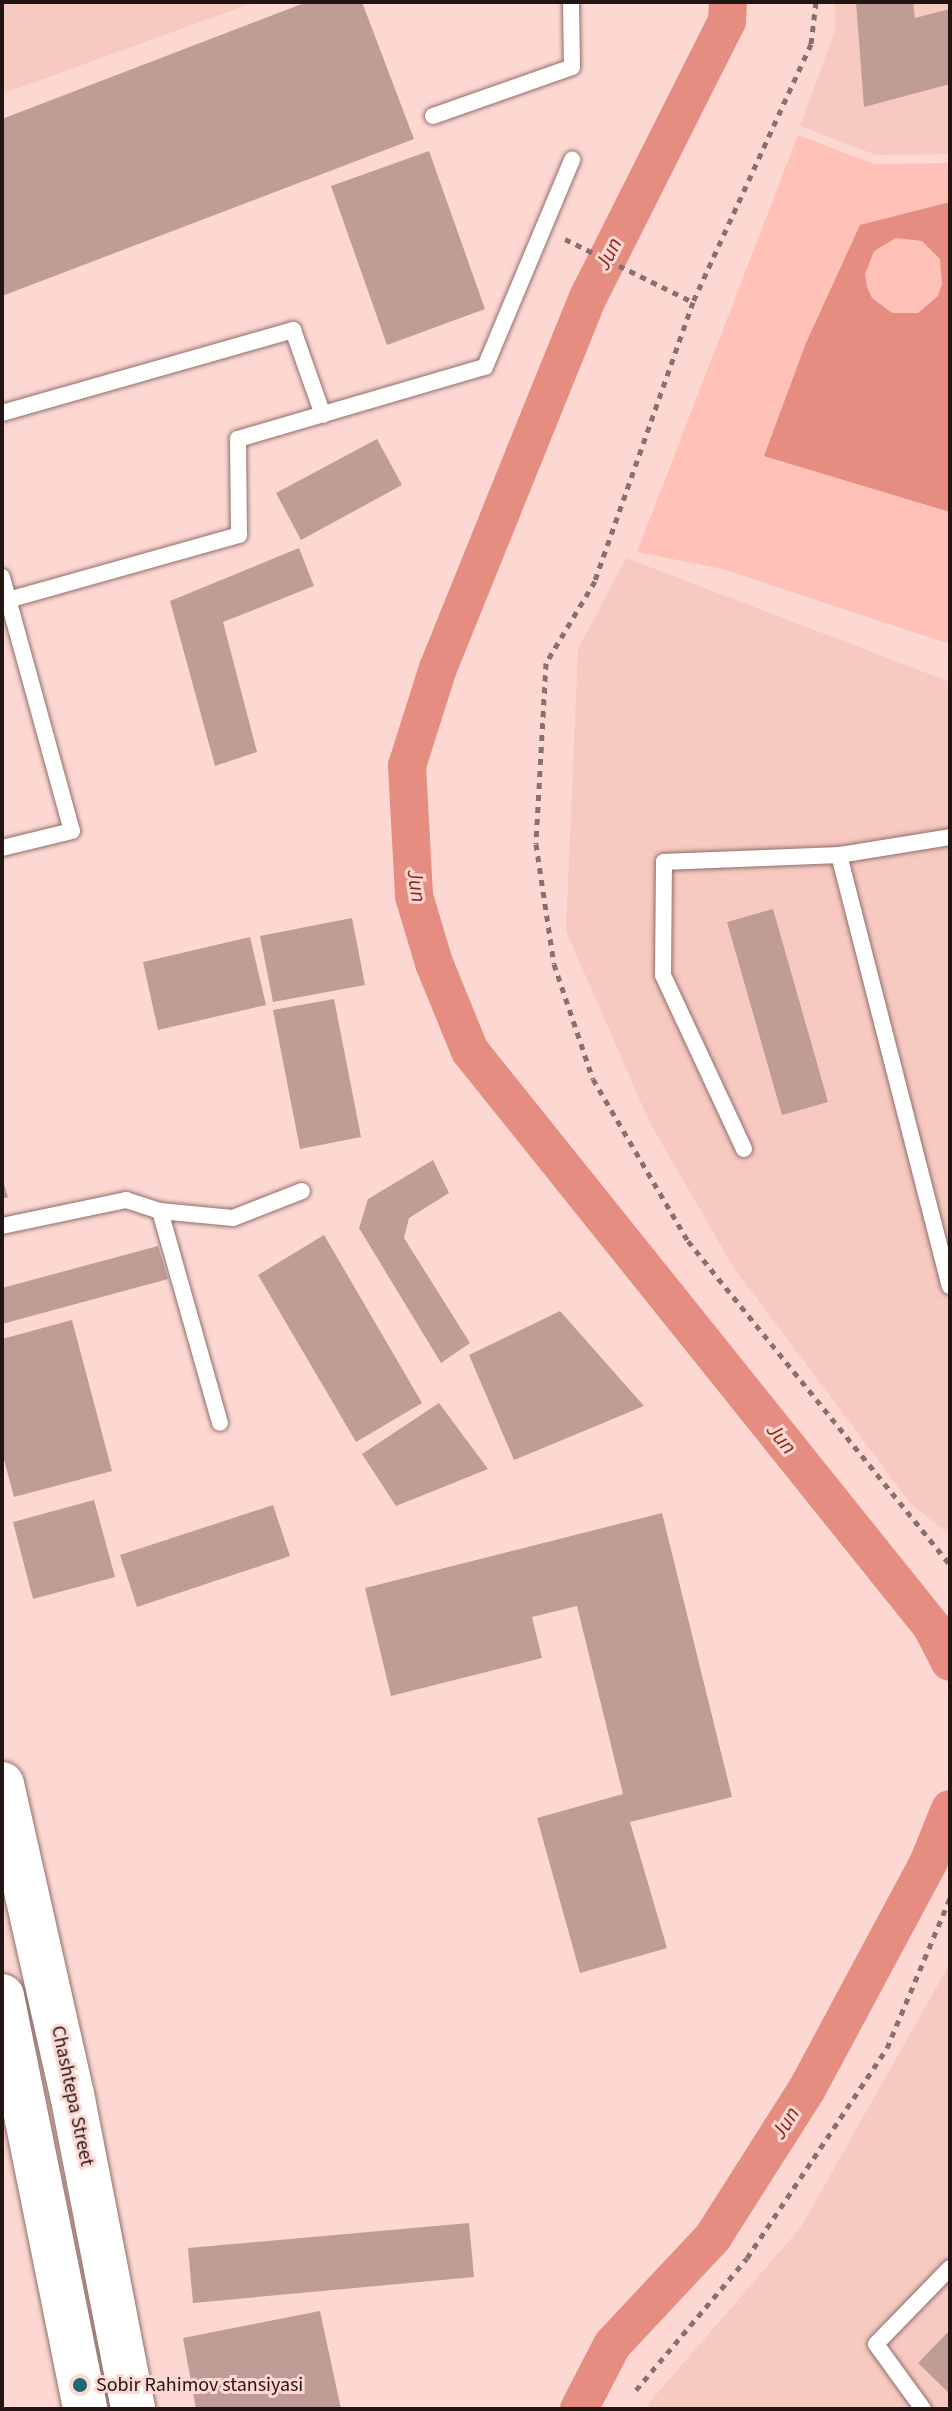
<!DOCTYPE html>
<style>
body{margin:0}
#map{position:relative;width:952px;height:2411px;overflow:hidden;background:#fdd8d2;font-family:"Source Sans 3",sans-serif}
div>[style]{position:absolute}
.built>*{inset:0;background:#f6c9c1}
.green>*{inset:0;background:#ffc1b8}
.water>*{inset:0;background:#e48d80}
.canal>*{height:38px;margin:-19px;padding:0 19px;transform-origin:19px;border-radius:19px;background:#e48d80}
.building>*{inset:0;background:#bf9c96}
.path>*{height:5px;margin-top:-2.5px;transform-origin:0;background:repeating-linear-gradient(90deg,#88706c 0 6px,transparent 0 12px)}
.roads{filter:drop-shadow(0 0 2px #8f6e69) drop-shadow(0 0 2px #8f6e69)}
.lane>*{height:16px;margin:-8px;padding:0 8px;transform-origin:8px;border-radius:8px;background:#fff}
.primary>*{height:44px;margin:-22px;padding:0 22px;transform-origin:22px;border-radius:22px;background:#fff}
.dots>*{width:22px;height:22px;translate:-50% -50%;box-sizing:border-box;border:4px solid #fdd8d2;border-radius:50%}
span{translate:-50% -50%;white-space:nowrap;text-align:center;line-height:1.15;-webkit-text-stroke:6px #fdd8d2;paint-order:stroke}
.street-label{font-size:20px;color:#221513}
.poi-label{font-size:20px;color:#221513}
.left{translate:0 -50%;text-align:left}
.water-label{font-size:22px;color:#8d281f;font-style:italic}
.frame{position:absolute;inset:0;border:4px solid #221513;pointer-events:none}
</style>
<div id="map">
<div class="built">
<i style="clip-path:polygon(2px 2px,255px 2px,2px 94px)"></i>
<i style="clip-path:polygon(835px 2px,950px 2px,950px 154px,876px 155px,800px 126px,835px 31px)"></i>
<i style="clip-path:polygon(626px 558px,950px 682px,950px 1535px,910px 1503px,735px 1270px,650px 1123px,566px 931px,578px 649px)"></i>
<i style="clip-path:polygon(950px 1963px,950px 2409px,650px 2409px,648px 2404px,801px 2227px)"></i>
</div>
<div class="green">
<i style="clip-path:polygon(798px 135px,874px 164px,950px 163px,950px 644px,723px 569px,637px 552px)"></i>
</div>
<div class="water">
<i style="clip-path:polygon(evenodd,950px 202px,950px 512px,764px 456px,806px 343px,860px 225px,950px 202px,896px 238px,922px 241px,940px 259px,942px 284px,938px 296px,918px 313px,892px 313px,872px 298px,867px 287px,865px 274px,874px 251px,896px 238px)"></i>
</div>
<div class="canal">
<i style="left:728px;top:2px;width:19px;rotate:93deg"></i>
<i style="left:727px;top:21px;width:309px;rotate:116.7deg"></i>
<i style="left:588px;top:297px;width:400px;rotate:112deg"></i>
<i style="left:438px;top:668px;width:103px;rotate:107.6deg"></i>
<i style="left:407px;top:766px;width:130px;rotate:86.9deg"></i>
<i style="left:414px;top:896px;width:70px;rotate:73.4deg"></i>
<i style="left:434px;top:963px;width:95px;rotate:67.8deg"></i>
<i style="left:470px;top:1051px;width:738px;rotate:51.27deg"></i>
<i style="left:932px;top:1627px;width:39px;rotate:63deg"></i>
<i style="left:579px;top:2409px;width:72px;rotate:-62.7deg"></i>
<i style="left:612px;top:2345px;width:148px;rotate:-46.9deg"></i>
<i style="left:713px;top:2237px;width:175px;rotate:-57.6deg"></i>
<i style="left:807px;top:2089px;width:259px;rotate:-61.8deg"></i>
<i style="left:929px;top:1861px;width:56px;rotate:-68deg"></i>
</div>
<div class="building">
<i style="clip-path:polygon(307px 2px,362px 2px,414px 139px,2px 296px,2px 119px)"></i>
<i style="clip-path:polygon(856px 2px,913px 2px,915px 18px,950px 9px,950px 84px,864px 107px)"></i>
<i style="clip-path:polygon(429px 151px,485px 309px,387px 345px,331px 186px)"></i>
<i style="clip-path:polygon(377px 439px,402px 485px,301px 540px,276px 493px)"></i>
<i style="clip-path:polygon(299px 548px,314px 586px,223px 622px,257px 752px,215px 766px,170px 601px)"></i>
<i style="clip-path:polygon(773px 909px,828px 1102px,782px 1115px,727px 922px)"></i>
<i style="clip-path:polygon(352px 918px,365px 985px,273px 1002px,260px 936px)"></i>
<i style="clip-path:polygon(250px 937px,266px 1005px,158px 1030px,143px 962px)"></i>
<i style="clip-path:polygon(334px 999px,361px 1137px,300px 1149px,273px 1010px)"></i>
<i style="clip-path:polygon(433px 1160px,449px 1193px,409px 1218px,404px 1238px,470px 1343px,441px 1363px,359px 1228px,368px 1199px)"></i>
<i style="clip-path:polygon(2px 1177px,8px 1197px,2px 1199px)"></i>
<i style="clip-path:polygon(324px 1235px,422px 1403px,356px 1442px,258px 1275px)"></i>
<i style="clip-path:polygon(158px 1246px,168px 1279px,2px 1324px,2px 1288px)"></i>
<i style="clip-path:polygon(560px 1311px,644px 1406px,514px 1460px,469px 1355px)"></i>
<i style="clip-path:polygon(72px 1320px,112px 1471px,14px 1497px,2px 1452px,2px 1339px)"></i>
<i style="clip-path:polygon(439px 1403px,488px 1469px,396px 1506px,362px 1454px)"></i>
<i style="clip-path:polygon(94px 1500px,115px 1577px,33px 1599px,13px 1522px)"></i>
<i style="clip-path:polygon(273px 1505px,290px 1556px,137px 1607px,120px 1555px)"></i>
<i style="clip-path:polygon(662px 1513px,732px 1797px,630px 1822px,667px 1948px,580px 1973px,537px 1818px,623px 1794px,577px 1606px,532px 1617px,542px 1658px,391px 1696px,365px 1588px)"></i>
<i style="clip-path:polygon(469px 2223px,474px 2277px,193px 2303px,188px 2248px)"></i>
<i style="clip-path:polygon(320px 2311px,341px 2409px,196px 2409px,183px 2338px)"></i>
<i style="clip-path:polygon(950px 2330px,950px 2394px,918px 2363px)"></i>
</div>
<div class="path">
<i style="left:816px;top:2px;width:42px;rotate:96.8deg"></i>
<i style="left:811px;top:44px;width:284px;rotate:114.6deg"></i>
<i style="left:693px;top:302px;width:296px;rotate:109.4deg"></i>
<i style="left:595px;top:581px;width:96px;rotate:120.9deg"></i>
<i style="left:546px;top:663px;width:181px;rotate:93.2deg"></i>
<i style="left:536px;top:844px;width:121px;rotate:81.5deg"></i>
<i style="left:554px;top:964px;width:121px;rotate:71.3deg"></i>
<i style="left:593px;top:1079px;width:188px;rotate:59.6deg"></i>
<i style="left:688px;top:1241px;width:417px;rotate:51deg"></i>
<i style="left:565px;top:239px;width:143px;rotate:26.2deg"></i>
<i style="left:636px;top:2390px;width:172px;rotate:-49.9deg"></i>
<i style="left:747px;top:2258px;width:252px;rotate:-56.3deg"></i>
<i style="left:887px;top:2048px;width:163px;rotate:-67.2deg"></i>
</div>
<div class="roads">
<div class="lane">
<i style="left:433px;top:116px;width:147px;rotate:-19.4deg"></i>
<i style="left:572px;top:67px;width:65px;rotate:-90.9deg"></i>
<i style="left:2px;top:413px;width:303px;rotate:-15.9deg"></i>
<i style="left:293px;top:330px;width:90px;rotate:70.6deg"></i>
<i style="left:2px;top:577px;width:263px;rotate:74.6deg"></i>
<i style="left:72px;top:831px;width:72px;rotate:166.3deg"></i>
<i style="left:8px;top:600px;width:240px;rotate:-15.7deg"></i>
<i style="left:239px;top:535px;width:96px;rotate:-90.6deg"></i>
<i style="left:238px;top:439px;width:257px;rotate:-16.3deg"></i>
<i style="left:485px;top:367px;width:225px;rotate:-67.2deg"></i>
<i style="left:839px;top:855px;width:112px;rotate:-9.2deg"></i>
<i style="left:744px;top:1149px;width:192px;rotate:-115deg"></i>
<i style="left:663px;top:975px;width:113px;rotate:-89.5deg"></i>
<i style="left:664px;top:862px;width:175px;rotate:-2.3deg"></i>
<i style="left:839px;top:855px;width:445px;rotate:75.6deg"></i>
<i style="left:160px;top:1211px;width:220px;rotate:74.2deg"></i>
<i style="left:2px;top:1226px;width:127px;rotate:-11.8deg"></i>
<i style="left:126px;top:1200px;width:36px;rotate:18deg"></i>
<i style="left:160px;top:1211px;width:73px;rotate:5.5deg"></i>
<i style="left:233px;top:1218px;width:74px;rotate:-21.4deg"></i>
<i style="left:923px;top:2409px;width:80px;rotate:-125.9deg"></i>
<i style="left:876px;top:2344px;width:106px;rotate:-45.8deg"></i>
</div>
<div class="primary">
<i style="left:2px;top:1784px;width:318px;rotate:77.3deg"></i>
<i style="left:72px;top:2094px;width:321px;rotate:79deg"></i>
<i style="left:2px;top:1996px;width:421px;rotate:78.6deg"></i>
</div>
</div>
<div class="dots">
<i style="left:80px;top:2385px;background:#1e6873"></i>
</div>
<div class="street-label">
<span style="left:72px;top:2096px;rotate:78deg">Chashtepa Street</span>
</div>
<div class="poi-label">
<span class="left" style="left:96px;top:2385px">Sobir Rahimov stansiyasi</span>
</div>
<div class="water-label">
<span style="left:609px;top:254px;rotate:-63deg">Jun</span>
<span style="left:416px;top:886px;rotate:82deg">Jun</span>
<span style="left:781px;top:1439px;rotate:51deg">Jun</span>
<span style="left:786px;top:2123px;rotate:-58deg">Jun</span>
</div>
<div class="frame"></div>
</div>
